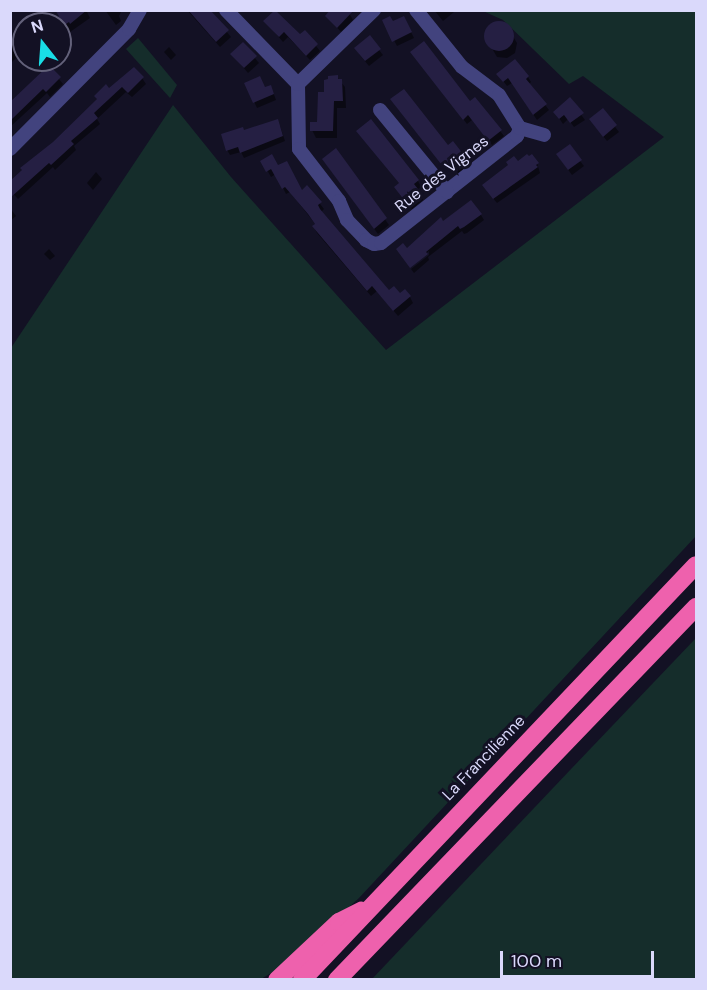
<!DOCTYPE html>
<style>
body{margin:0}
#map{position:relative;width:707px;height:990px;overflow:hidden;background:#131124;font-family:"DM Sans",sans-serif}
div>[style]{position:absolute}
.green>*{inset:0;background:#152d2b}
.shadow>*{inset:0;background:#0007}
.building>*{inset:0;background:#251f43}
.round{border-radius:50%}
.minor>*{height:14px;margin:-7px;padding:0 7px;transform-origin:7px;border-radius:7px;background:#42437e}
.highway>*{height:18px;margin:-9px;padding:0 9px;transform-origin:9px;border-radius:9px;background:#ee61ad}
span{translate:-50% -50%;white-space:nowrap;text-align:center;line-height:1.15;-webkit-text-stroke:6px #131124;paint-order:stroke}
.street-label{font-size:16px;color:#dad9fb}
.frame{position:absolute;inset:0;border:12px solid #dad9fb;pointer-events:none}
.north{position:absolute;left:12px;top:12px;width:60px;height:60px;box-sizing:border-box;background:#131124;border:2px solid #63617a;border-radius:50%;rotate:343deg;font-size:16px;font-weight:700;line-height:24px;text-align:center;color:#dad9fb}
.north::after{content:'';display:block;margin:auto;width:21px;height:27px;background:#19dee6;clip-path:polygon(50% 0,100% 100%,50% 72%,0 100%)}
.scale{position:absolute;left:500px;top:951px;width:154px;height:27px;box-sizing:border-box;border:3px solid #dad9fb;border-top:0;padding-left:8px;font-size:18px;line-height:21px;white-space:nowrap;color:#dad9fb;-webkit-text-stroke:4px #131124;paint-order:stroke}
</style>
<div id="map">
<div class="green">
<i style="clip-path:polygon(483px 11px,696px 11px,696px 536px,359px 898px,283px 966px,261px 979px,11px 980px,11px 348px,173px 105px,231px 177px,386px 350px,664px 137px,583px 76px,569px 84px,503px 20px)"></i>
<i style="clip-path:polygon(138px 38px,177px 85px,170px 98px,126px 49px)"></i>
<i style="clip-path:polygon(696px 638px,696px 979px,372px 979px,572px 768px)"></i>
</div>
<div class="shadow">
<i style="clip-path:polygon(86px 10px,90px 18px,60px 39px,60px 24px,50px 24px)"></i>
<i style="clip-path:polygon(105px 10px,122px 10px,119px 16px,121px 21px,116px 25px)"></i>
<i style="clip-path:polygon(187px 10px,209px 10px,231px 37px,220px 47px)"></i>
<i style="clip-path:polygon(434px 10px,454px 10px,454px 12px,443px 21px)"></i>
<i style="clip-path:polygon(349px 13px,353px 20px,341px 32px,327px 16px)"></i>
<i style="clip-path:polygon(404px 18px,414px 38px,397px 46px,384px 21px,393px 23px)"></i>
<i style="clip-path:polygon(265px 21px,300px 36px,305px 32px,320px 51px,310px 60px,288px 37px,283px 42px)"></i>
<i style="clip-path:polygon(496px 23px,506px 25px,517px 43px,515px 53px,507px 58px,497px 57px,486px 38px,488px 29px)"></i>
<i style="clip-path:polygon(60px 39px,69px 53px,62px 59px,60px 57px)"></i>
<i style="clip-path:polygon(10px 42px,20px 54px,10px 64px)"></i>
<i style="clip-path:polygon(243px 44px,259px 63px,248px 73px,232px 54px)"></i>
<i style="clip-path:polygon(169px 47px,176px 55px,171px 60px,164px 52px)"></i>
<i style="clip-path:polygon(379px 50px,383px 55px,369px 66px,359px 54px)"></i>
<i style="clip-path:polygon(415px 57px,470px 103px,475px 99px,504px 136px,492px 145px,472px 120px,467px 124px)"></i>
<i style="clip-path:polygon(49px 67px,63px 84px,50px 97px,47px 93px,10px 127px,10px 103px)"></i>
<i style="clip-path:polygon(498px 74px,528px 77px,531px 82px,529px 84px,549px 110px,537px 120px,512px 83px,507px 86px)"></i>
<i style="clip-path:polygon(337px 77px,345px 87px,346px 108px,337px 108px,337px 138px,316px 138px,312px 130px,318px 123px,326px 93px)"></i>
<i style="clip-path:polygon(142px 78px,146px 84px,132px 97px,126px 92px,97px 119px,100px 124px,74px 146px,76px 150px,55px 170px,53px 167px,18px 199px,10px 190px,54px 143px,109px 90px)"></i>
<i style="clip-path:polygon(246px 84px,273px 92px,276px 100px,257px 108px)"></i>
<i style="clip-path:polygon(570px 100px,585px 120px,574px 127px,568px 119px,563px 124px,555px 112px)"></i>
<i style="clip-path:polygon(395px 105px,466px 160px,469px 165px,457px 174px,450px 165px,445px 168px)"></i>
<i style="clip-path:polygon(602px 110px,619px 132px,607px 141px,594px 125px)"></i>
<i style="clip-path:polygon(280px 126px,285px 141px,244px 158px,241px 152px,230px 155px,227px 150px,244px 132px)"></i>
<i style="clip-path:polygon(336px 151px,389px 225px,378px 234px,327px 165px)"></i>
<i style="clip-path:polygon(561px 160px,580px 161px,584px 166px,572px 175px)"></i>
<i style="clip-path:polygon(262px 161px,278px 167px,302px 192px,307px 187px,324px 209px,321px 212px,389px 292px,410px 297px,413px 303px,398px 316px,377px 291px,371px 296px,317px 233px,314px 227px,316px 225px,290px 192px,286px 194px,276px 174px,271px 177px)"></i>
<i style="clip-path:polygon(518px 163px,537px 163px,540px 173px,497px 203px,487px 191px,509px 165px)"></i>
<i style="clip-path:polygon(96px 172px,102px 179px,93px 190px,87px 183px)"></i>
<i style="clip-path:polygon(418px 181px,421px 187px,417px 190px,423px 200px,412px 209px,399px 193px,400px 184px)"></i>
<i style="clip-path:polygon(10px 208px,16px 216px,10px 221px)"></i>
<i style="clip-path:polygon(481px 215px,484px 220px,467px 233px,464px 234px,462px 231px,428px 257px,429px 260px,414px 273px,411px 269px,429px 255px,429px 251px,410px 267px,407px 250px,443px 223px)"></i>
<i style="clip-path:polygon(49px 249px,55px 256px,50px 260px,44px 254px)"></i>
</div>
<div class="building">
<i style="clip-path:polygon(55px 10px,87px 10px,70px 24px,69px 22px,60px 28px,60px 24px,48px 24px,59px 16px)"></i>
<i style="clip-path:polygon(188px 10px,210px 10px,229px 30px,216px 42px)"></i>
<i style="clip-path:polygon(275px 10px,300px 34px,305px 30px,318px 44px,306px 56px,284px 32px,279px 37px,263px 21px)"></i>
<i style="clip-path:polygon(330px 10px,354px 10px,337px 28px,325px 16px)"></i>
<i style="clip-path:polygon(390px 16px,393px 21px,404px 16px,412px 32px,392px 42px,382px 20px)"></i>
<i class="round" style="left:484px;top:21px;width:30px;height:30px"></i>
<i style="clip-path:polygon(370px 35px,381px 49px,365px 61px,354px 48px)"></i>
<i style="clip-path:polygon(424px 41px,470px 101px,475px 97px,502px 130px,488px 141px,468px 115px,463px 120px,410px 52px)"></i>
<i style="clip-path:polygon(243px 42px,257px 56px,244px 68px,230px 54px)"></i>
<i style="clip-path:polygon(515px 59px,529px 76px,526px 79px,547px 104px,533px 115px,508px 78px,503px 82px,496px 74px)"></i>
<i style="clip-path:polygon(49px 65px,61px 77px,46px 92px,43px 89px,10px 121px,10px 102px)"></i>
<i style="clip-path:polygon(134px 67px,144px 77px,128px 93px,122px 87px,94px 113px,98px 118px,71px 141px,74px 144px,51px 165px,49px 163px,10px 198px,10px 181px,22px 170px,20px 168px,53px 142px,97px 99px,94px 96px,106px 84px,109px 88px)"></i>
<i style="clip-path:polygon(338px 75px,338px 79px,342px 79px,343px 101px,334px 101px,333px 131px,310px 131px,310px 122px,317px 122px,318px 92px,324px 92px,324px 80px,328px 79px,328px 76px)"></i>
<i style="clip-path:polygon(260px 76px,265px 87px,271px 85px,274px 94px,253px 103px,244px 83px)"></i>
<i style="clip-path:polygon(404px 89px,448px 145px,453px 141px,467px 159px,453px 170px,446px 160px,441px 164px,390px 99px)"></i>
<i style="clip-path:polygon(570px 97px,584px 113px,570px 123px,564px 115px,559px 119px,553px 112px)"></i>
<i style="clip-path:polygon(603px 108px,617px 125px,603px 137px,589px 119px)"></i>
<i style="clip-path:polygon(278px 119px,283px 136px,240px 153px,238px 147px,226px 151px,221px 134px,243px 127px,244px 130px)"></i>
<i style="clip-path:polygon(371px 119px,419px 180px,414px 184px,422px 194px,408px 205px,394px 187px,399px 183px,356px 131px)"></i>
<i style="clip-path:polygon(570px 144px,582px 160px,568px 170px,556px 154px)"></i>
<i style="clip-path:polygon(336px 148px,387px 218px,374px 229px,322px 159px)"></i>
<i style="clip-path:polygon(272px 154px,278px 165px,287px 161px,302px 190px,307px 185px,322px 202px,318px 205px,320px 209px,389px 290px,394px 286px,400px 293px,405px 289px,411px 296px,393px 311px,372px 286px,367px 291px,312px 226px,315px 224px,308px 214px,285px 187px,282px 189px,271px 169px,266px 172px,260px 161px)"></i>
<i style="clip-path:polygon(527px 154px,529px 156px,532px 154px,539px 163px,536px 165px,538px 167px,493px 199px,482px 185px,508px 165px,506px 162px,514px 156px,518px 161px)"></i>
<i style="clip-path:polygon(471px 200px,482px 214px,464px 227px,460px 229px,458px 226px,426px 252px,428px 254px,410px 268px,396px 249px,403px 243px,407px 248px,441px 217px,443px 221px)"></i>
</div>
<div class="minor">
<i style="left:226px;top:10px;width:103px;rotate:45.8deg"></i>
<i style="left:298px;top:84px;width:65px;rotate:89.1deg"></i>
<i style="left:299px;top:149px;width:66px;rotate:52.4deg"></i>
<i style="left:339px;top:201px;width:21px;rotate:67deg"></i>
<i style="left:347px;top:220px;width:28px;rotate:46deg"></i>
<i style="left:366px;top:240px;width:9px;rotate:27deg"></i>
<i style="left:374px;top:244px;width:7px;rotate:-8deg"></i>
<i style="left:381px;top:243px;width:173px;rotate:-38.2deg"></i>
<i style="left:517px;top:136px;width:9px;rotate:-69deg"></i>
<i style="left:416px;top:10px;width:73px;rotate:51.1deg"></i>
<i style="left:462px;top:67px;width:46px;rotate:37.1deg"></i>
<i style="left:499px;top:95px;width:39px;rotate:58deg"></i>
<i style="left:298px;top:84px;width:106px;rotate:-44.2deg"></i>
<i style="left:380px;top:110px;width:106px;rotate:50.7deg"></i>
<i style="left:520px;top:128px;width:25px;rotate:16deg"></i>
<i style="left:10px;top:149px;width:169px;rotate:-45.2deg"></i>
<i style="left:129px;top:29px;width:22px;rotate:-60deg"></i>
</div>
<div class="highway">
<i style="left:277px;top:980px;width:85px;rotate:-43.1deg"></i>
<i style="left:339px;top:922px;width:25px;rotate:-27deg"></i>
<i style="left:302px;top:980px;width:572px;rotate:-46.49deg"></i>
<i style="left:337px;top:980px;width:518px;rotate:-46.1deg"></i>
</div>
<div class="street-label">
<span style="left:442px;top:174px;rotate:-38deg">Rue des Vignes</span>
<span style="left:484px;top:758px;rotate:-46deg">La Francilienne</span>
</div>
<div class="frame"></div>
<div class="north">N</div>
<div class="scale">100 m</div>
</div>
